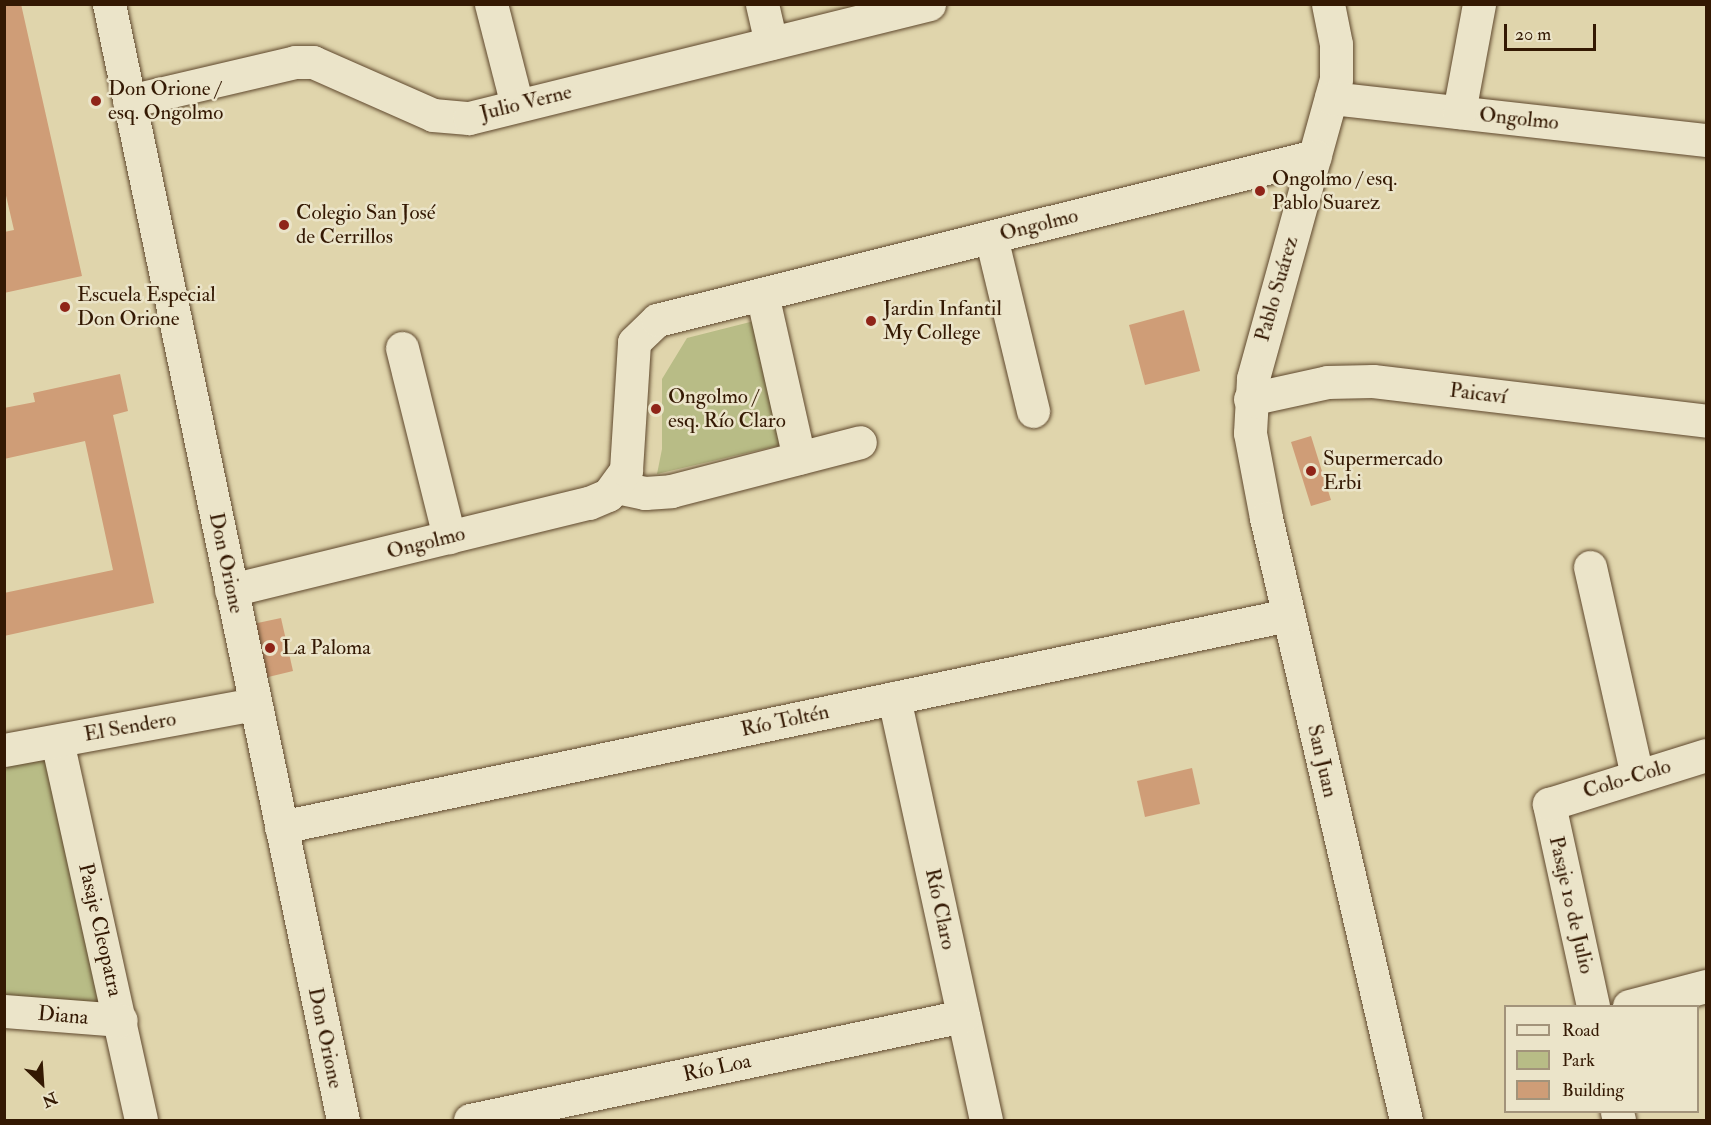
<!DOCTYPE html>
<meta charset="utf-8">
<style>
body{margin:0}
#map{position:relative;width:1711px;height:1125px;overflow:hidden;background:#e0d5ac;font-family:"IM FELL Double Pica",serif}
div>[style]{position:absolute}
.green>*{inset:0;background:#b8bc86}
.building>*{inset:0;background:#cf9d77}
.roads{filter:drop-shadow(0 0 2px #5f482d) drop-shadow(0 0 2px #5f482d)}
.street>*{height:33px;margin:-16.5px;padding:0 16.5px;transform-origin:16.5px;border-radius:16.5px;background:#ebe4c9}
.secondary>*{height:33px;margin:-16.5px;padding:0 16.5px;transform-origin:16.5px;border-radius:16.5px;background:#ebe4c9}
.dots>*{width:16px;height:16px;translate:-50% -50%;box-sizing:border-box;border:3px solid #ebe4c9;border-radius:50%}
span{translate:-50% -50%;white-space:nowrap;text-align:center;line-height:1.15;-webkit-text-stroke:5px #ebe4c9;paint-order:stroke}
.poi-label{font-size:21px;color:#341903}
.left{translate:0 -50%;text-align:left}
.street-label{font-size:21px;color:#341903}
.frame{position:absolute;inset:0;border:6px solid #341903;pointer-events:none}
.legend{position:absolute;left:1504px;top:1005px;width:195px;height:108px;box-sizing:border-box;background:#ebe4c9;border:2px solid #a2937a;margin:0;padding:8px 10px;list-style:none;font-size:18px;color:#341903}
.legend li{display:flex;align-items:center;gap:12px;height:30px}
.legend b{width:30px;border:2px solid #a2937a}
.north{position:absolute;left:12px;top:1053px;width:60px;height:60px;-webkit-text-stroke:4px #ebe4c9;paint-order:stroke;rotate:155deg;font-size:16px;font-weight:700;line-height:24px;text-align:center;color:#341903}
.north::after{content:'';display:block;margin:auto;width:21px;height:27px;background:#341903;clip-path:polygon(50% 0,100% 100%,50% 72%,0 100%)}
.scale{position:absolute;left:1504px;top:24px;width:92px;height:27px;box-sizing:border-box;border:3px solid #341903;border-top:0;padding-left:8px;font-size:18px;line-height:21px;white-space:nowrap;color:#341903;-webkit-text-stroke:4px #ebe4c9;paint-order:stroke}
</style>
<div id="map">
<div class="green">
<i style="clip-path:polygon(762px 319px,786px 444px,657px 474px,662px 449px,662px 379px,687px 338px)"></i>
<i style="clip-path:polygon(49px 751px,104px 1005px,5px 999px,4px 772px,8px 767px)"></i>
</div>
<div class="building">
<i style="clip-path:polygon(4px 4px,21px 4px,82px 276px,4px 293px,4px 232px,14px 230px,4px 187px)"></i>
<i style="clip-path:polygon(1184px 310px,1200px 371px,1145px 385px,1129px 325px)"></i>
<i style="clip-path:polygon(120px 374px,128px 411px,113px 415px,154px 603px,4px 636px,4px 593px,113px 570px,85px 441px,4px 459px,4px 408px,35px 402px,33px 393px)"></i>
<i style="clip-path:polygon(1311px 436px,1331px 500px,1311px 506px,1291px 442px)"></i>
<i style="clip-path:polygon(281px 618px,293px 671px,260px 679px,248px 625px)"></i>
<i style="clip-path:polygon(1192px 768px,1200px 804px,1145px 817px,1137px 781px)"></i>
</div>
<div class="roads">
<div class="street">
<i style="left:491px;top:4px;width:104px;rotate:75.6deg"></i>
<i style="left:762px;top:4px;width:40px;rotate:77deg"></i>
<i style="left:1328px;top:4px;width:41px;rotate:78.7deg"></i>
<i style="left:1336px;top:44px;width:35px;rotate:90deg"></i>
<i style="left:1336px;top:79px;width:311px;rotate:105.5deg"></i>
<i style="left:1253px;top:379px;width:54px;rotate:93.2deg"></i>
<i style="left:1250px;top:433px;width:86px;rotate:79.3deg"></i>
<i style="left:1266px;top:518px;width:618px;rotate:76.91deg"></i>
<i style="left:1331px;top:98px;width:377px;rotate:6.4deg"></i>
<i style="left:129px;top:101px;width:171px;rotate:-13.2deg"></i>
<i style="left:295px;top:62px;width:18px"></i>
<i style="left:313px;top:62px;width:131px;rotate:23.8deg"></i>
<i style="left:433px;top:115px;width:36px;rotate:5deg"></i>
<i style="left:469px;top:118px;width:474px;rotate:-13.9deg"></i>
<i style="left:1459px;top:112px;width:110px;rotate:-79.5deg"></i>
<i style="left:991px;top:237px;width:179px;rotate:76.4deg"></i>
<i style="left:762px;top:294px;width:168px;rotate:77.3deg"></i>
<i style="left:402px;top:348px;width:195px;rotate:76deg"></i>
<i style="left:1250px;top:399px;width:79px;rotate:-12.4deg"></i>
<i style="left:1327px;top:382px;width:46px;rotate:-1.2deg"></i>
<i style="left:1373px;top:381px;width:335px;rotate:6.8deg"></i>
<i style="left:617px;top:487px;width:29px;rotate:12deg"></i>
<i style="left:645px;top:493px;width:26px;rotate:-4deg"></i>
<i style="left:671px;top:491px;width:195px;rotate:-14.5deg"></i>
<i style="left:1590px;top:567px;width:213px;rotate:77.3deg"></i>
<i style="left:231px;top:590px;width:368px;rotate:-13.7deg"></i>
<i style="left:589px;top:503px;width:21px;rotate:-23deg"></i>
<i style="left:608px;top:495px;width:31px;rotate:-54deg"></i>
<i style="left:626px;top:470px;width:128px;rotate:-86.4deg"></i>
<i style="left:634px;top:342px;width:32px;rotate:-44deg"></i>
<i style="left:657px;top:320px;width:678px;rotate:-14deg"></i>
<i style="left:894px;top:698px;width:432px;rotate:77.7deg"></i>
<i style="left:57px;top:741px;width:388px;rotate:77.5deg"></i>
<i style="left:4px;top:750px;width:255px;rotate:-10.4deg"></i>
<i style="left:281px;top:827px;width:1029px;rotate:-11.89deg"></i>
<i style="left:1593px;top:1006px;width:207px;rotate:-102.3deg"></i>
<i style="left:1549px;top:804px;width:164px;rotate:-17.3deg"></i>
<i style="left:1629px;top:1006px;width:80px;rotate:-14.6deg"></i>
<i style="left:4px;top:1011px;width:117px;rotate:4.4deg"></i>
<i style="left:1617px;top:1112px;width:8px;rotate:76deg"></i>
<i style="left:470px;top:1120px;width:504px;rotate:-11.91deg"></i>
</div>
<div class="secondary">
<i style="left:109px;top:4px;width:1140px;rotate:78.16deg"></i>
</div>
</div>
<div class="dots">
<i style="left:96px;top:101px;background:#8f2418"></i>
<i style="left:1260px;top:191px;background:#8f2418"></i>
<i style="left:284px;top:225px;background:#8f2418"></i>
<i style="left:65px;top:307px;background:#8f2418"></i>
<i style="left:871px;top:321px;background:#8f2418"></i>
<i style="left:656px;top:409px;background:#8f2418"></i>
<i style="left:1311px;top:471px;background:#8f2418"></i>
<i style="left:270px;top:648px;background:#8f2418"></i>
</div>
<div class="poi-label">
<span class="left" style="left:108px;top:101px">Don Orione /<br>esq. Ongolmo</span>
<span class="left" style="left:1272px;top:191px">Ongolmo / esq.<br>Pablo Suarez</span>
<span class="left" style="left:296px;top:225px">Colegio San José<br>de Cerrillos</span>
<span class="left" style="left:77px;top:307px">Escuela Especial<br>Don Orione</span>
<span class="left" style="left:883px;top:321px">Jardin Infantil<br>My College</span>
<span class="left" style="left:668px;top:409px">Ongolmo /<br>esq. Río Claro</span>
<span class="left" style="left:1323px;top:471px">Supermercado<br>Erbi</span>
<span class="left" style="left:282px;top:648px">La Paloma</span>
</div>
<div class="street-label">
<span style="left:526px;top:103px;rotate:-14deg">Julio Verne</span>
<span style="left:1519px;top:119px;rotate:6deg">Ongolmo</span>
<span style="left:1039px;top:225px;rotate:-14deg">Ongolmo</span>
<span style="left:1277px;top:289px;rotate:-74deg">Pablo Suárez</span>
<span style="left:1478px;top:394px;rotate:7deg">Paicaví</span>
<span style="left:426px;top:543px;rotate:-14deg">Ongolmo</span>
<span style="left:226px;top:563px;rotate:78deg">Don Orione</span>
<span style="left:785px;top:721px;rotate:-12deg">Río Toltén</span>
<span style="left:130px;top:727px;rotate:-10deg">El Sendero</span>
<span style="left:1322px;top:761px;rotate:77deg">San Juan</span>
<span style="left:1627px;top:779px;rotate:-17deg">Colo-Colo</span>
<span style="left:1571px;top:905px;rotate:77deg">Pasaje 10 de Julio</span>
<span style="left:940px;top:909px;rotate:78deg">Río Claro</span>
<span style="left:100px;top:930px;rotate:77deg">Pasaje Cleopatra</span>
<span style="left:63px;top:1016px;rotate:5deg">Diana</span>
<span style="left:325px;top:1038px;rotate:78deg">Don Orione</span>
<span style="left:717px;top:1068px;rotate:-12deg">Río Loa</span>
</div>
<div class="frame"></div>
<ul class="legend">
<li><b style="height:8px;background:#ebe4c9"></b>Road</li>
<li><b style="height:16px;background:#b8bc86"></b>Park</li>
<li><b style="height:16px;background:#cf9d77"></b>Building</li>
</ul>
<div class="north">N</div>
<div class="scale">20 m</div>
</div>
